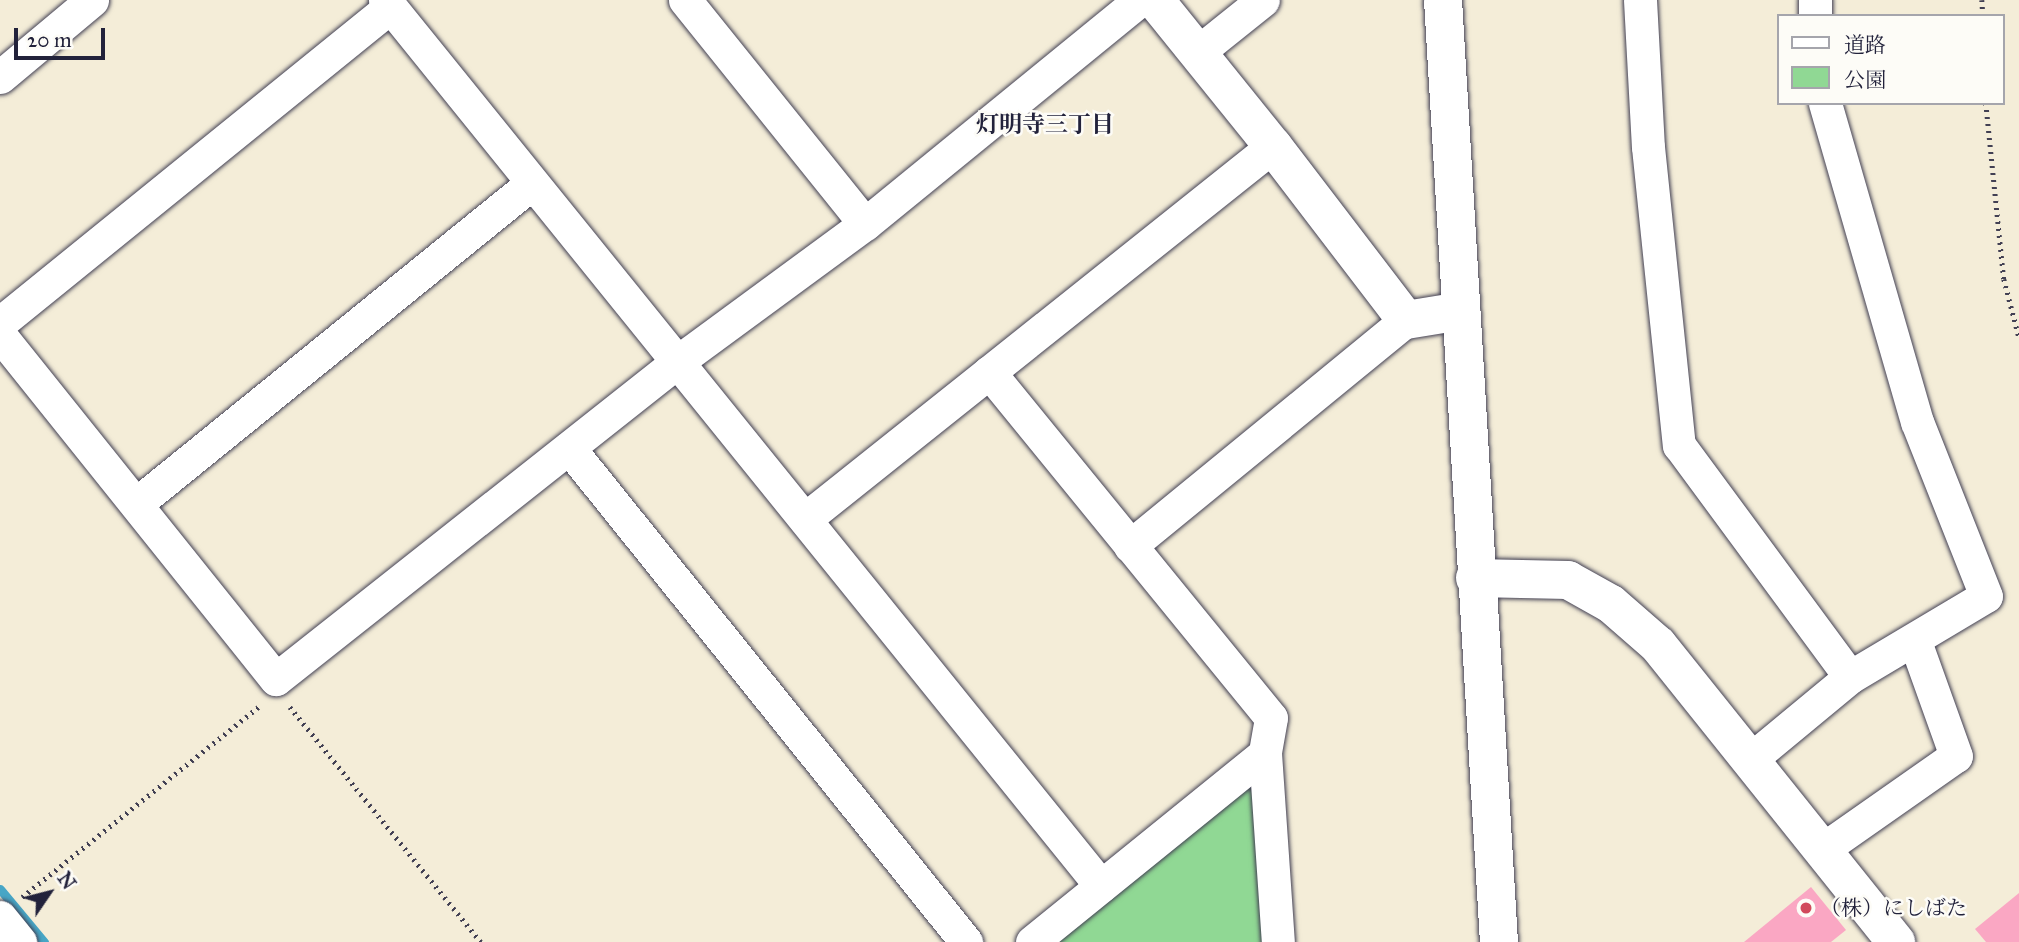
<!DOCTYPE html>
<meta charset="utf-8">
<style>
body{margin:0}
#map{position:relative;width:2019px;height:942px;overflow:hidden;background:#f4edd8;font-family:"IM FELL Great Primer","Noto Serif JP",serif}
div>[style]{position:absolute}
.green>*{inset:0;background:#90d894}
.stream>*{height:9px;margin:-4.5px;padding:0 4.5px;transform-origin:4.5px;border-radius:4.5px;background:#47a6c6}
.building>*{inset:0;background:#faa7c3}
.path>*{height:4.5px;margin-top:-2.25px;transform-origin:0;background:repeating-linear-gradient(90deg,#424053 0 2px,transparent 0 7px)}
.roads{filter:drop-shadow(0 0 2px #424053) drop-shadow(0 0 2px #424053)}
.minor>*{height:33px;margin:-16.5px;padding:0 16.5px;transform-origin:16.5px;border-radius:16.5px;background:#fff}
.tertiary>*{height:38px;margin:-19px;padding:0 19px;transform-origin:19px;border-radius:19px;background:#fff}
.dots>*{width:19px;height:19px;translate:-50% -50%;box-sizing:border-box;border:4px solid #fdfcf7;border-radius:50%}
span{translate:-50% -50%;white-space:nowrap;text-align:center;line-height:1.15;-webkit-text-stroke:5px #fdfcf7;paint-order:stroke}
.poi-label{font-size:21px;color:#22223b}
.left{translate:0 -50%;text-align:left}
.neighbourhood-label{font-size:23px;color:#22223b;font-weight:700}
.legend{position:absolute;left:1777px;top:14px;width:228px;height:91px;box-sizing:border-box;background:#fdfcf7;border:2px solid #a5a5ac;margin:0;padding:9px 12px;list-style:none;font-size:21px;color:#22223b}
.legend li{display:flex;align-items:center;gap:14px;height:35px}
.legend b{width:35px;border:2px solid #a5a5ac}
.north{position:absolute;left:14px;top:858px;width:70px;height:70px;-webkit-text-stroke:5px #fdfcf7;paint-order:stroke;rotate:55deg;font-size:19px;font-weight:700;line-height:28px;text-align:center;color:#22223b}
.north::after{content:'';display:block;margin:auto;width:24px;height:32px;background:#22223b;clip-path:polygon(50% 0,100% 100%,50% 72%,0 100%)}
.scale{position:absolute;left:14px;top:28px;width:91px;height:32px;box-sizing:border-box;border:4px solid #22223b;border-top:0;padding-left:9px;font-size:21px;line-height:24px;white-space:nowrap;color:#22223b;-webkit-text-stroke:5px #fdfcf7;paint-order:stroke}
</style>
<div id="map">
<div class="green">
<i style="clip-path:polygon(1252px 764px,1272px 942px,1032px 942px)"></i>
</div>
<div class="stream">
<i style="left:0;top:889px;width:69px;rotate:50.3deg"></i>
</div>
<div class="building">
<i style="clip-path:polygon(1811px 887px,1846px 930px,1831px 942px,1744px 942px)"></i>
<i style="clip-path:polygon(2019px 893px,2019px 942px,1986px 942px,1975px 929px)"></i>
</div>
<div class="path">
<i style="left:1982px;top:0;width:16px;rotate:86deg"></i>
<i style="left:1986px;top:103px;width:177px;rotate:84.2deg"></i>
<i style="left:2004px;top:279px;width:60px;rotate:75.5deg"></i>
<i style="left:290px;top:707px;width:303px;rotate:50.9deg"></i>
<i style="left:22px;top:897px;width:307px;rotate:-38.8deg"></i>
</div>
<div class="roads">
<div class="minor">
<i style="left:385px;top:0;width:1139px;rotate:51.06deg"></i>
<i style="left:685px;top:0;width:287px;rotate:51.2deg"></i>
<i style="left:1640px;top:0;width:147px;rotate:86.9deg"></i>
<i style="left:1648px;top:147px;width:300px;rotate:84.1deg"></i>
<i style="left:1679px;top:445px;width:288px;rotate:53.6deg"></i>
<i style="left:1815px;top:0;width:16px;rotate:90deg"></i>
<i style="left:1198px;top:52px;width:83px;rotate:-38.7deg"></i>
<i style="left:0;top:77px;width:120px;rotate:-39.9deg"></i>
<i style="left:0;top:323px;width:502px;rotate:-39.02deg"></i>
<i style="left:0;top:335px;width:441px;rotate:51.3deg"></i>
<i style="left:276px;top:679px;width:511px;rotate:-38.33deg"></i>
<i style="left:677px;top:362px;width:233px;rotate:-36.3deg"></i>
<i style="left:865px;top:224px;width:355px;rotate:-39.2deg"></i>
<i style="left:989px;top:372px;width:446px;rotate:50.8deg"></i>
<i style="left:1271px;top:718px;width:36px;rotate:100deg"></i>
<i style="left:1265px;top:753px;width:189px;rotate:86.1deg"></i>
<i style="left:569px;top:448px;width:634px;rotate:51.21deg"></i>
<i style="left:136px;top:504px;width:508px;rotate:-39.01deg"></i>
<i style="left:805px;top:519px;width:598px;rotate:-38.56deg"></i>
<i style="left:1130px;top:546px;width:357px;rotate:-39.3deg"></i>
<i style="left:1751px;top:759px;width:129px;rotate:-39.6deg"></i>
<i style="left:1850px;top:677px;width:158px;rotate:-30.8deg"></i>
<i style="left:1986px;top:596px;width:187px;rotate:-111.6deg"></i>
<i style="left:1917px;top:422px;width:332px;rotate:-106.1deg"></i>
<i style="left:1823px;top:849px;width:162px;rotate:-35deg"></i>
<i style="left:1956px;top:756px;width:124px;rotate:-109.7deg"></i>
<i style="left:0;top:917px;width:32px;rotate:51deg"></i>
<i style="left:1032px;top:942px;width:300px;rotate:-39deg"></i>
</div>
<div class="tertiary">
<i style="left:1155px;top:0;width:188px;rotate:51.1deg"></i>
<i style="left:1273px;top:146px;width:219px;rotate:52.6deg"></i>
<i style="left:1406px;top:320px;width:56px;rotate:-9.3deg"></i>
<i style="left:1443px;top:0;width:944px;rotate:86.6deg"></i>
<i style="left:1475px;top:578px;width:93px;rotate:1.2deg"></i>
<i style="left:1568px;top:580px;width:49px;rotate:29.2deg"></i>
<i style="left:1611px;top:604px;width:62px;rotate:41.1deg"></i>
<i style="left:1658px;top:645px;width:381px;rotate:51.3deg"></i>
</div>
</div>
<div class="dots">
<i style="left:1806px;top:908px;background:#d1495b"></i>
</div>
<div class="poi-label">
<span class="left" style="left:1820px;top:908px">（株）にしばた</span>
</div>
<div class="neighbourhood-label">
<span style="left:1045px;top:124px">灯明寺三丁目</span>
</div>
<ul class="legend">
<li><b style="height:9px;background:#fff"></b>道路</li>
<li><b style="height:19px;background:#90d894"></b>公園</li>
</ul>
<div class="north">N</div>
<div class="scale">20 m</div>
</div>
